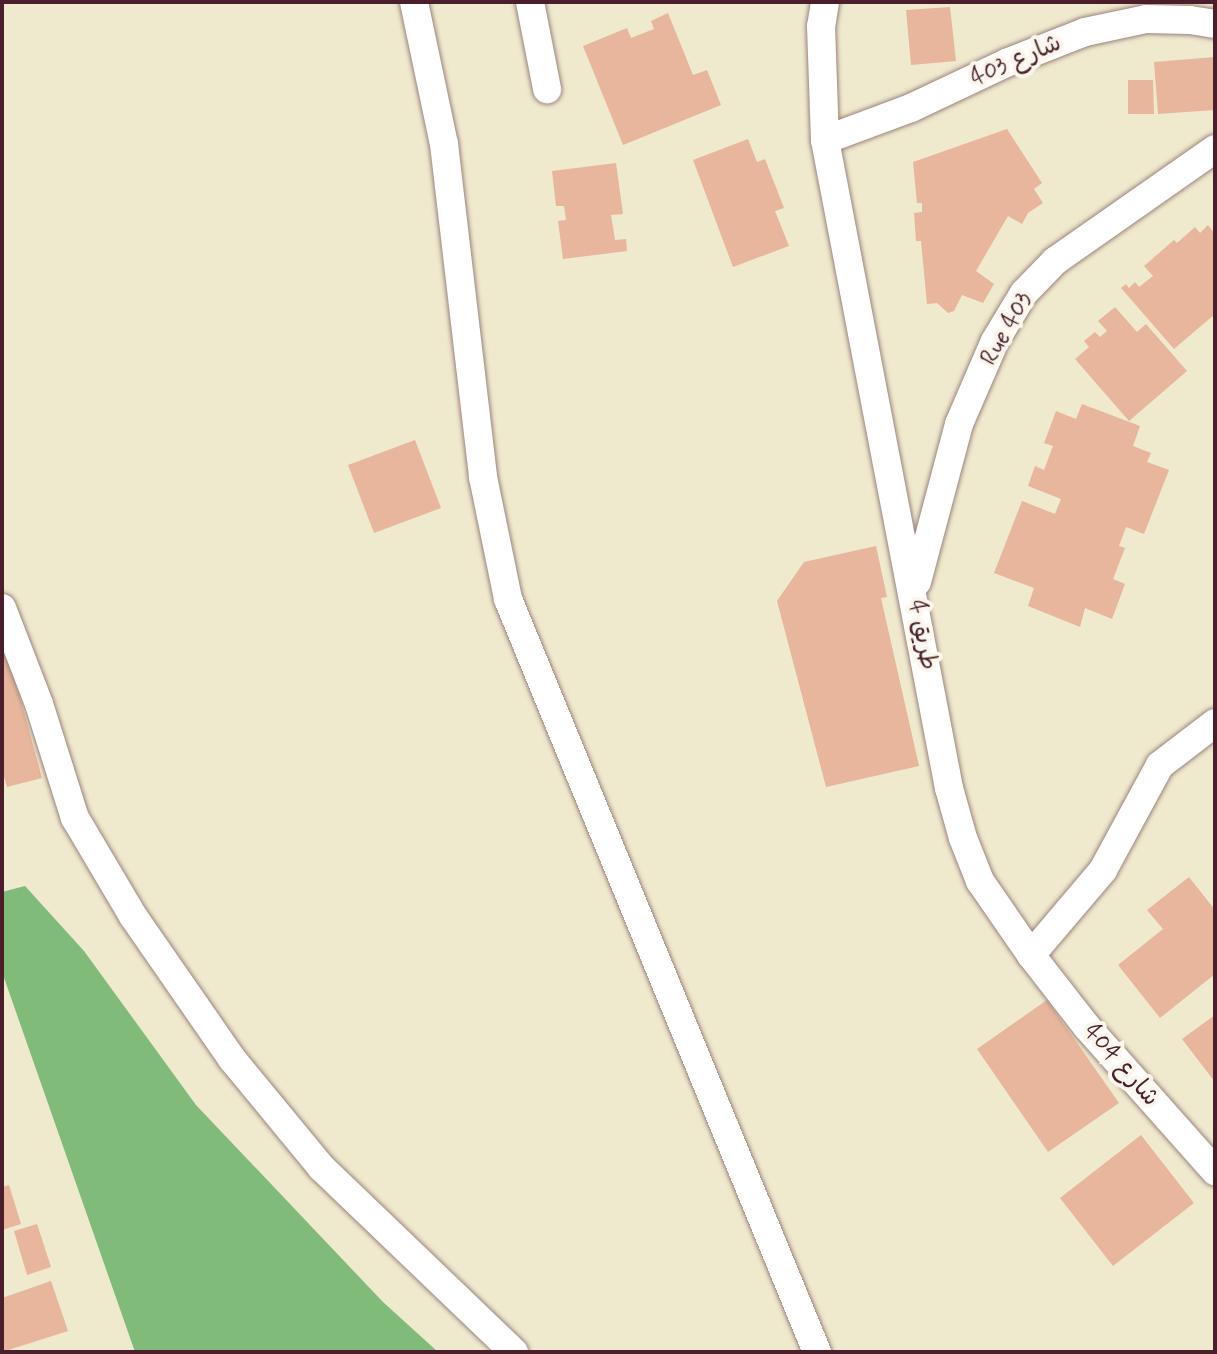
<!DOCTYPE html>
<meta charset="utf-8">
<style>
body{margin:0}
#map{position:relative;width:1217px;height:1354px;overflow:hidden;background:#efe9ce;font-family:Mynerve,"Playpen Sans Arabic",sans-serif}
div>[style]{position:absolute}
.forest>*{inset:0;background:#81bb79}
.building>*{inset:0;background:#e7b69c}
.roads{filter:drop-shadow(0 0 2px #9c847c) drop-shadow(0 0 2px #9c847c)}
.minor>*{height:28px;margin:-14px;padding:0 14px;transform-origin:14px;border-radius:14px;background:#fff}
span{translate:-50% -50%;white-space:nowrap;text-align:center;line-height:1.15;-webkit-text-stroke:8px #fbf7ec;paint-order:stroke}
.street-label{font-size:24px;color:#4a1f2b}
.frame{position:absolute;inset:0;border:4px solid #4a1f2b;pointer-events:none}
</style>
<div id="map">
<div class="forest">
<i style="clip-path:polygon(25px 886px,84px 951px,196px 1105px,383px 1302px,438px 1352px,135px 1352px,2px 972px,2px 892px)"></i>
</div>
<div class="building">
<i style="clip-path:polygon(950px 7px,956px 61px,911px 65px,906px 10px)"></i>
<i style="clip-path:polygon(668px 13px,693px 75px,707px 70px,721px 105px,623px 145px,583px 46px,627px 28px,631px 38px,654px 29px,651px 21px)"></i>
<i style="clip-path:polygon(1215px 57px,1215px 110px,1158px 114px,1154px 62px)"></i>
<i style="clip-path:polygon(1128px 80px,1153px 80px,1154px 114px,1128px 114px)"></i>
<i style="clip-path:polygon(1007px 129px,1042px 183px,1034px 189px,1043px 203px,1028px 213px,1022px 224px,1008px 216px,976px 271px,994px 284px,983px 303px,962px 295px,954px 311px,948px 313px,937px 303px,927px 304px,921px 241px,916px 241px,914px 213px,922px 212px,922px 203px,917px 203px,913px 162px)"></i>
<i style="clip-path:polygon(748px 139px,757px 162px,765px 159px,784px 208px,775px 211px,789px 246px,733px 267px,693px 160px)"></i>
<i style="clip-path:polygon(616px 163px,623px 214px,611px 215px,615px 240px,626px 239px,627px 251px,563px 259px,558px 221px,566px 220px,564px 206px,556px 206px,552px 171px)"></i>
<i style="clip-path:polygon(1208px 225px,1215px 234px,1215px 314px,1174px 349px,1121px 288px,1126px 284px,1129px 288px,1135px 282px,1139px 287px,1153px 276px,1144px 266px,1174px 240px,1177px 243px,1195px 227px,1200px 233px)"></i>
<i style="clip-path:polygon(1115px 307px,1137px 332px,1146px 324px,1187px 371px,1129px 421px,1075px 359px,1089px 347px,1084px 341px,1095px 332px,1100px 337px,1107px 331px,1098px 321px)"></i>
<i style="clip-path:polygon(1082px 404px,1140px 426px,1133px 446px,1151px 453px,1147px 462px,1169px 470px,1144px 534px,1126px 527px,1119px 546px,1125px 548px,1113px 579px,1125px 584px,1112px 619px,1085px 608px,1080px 627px,1028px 606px,1034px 588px,994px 573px,1022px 501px,1055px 514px,1061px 499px,1028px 486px,1035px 466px,1044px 470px,1053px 446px,1044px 443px,1056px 411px,1076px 419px)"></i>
<i style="clip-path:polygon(415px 440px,441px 508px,374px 533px,348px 465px)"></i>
<i style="clip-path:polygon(876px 546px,887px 597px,881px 598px,919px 766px,826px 787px,777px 601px,804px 562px)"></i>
<i style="clip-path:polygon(3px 635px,42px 778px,7px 787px,2px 770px)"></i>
<i style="clip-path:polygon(1189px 877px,1215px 910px,1215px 974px,1160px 1018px,1118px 965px,1163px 929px,1147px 910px)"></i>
<i style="clip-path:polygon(1047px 1000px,1119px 1103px,1048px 1152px,977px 1049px)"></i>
<i style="clip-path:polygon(1215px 1015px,1215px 1082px,1182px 1039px)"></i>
<i style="clip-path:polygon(1141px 1135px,1194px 1203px,1113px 1266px,1060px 1198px)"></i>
<i style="clip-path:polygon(9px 1185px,21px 1224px,2px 1230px,2px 1187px)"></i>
<i style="clip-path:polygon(37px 1224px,51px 1267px,27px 1275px,14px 1231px)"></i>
<i style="clip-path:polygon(51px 1281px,68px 1331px,2px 1352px,2px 1298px)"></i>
</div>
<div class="roads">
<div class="minor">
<i style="left:414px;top:2px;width:145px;rotate:78.1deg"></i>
<i style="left:444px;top:144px;width:335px;rotate:83.3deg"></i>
<i style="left:483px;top:477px;width:125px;rotate:78.4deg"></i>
<i style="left:508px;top:599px;width:814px;rotate:67.69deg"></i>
<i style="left:530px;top:2px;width:89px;rotate:78.9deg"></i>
<i style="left:825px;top:2px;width:24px;rotate:99deg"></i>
<i style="left:821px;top:26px;width:114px;rotate:88deg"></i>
<i style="left:825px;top:140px;width:660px;rotate:79.17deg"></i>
<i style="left:949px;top:788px;width:52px;rotate:74.4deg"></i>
<i style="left:963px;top:838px;width:46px;rotate:68.4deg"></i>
<i style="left:980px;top:881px;width:90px;rotate:55.4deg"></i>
<i style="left:1031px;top:955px;width:111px;rotate:-49.7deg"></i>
<i style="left:1103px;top:870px;width:119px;rotate:-61.5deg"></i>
<i style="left:1160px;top:765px;width:69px;rotate:-37.4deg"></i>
<i style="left:825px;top:140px;width:92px;rotate:-20.4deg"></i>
<i style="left:911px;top:108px;width:105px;rotate:-25.3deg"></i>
<i style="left:1006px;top:63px;width:85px;rotate:-21.4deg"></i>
<i style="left:1085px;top:32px;width:62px;rotate:-12deg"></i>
<i style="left:1146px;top:19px;width:44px;rotate:1.3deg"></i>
<i style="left:1190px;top:20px;width:25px;rotate:9deg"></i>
<i style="left:917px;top:582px;width:163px;rotate:-75.1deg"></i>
<i style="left:959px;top:424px;width:90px;rotate:-66.6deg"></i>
<i style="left:995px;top:341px;width:56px;rotate:-58.9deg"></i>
<i style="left:1024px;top:293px;width:45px;rotate:-45.9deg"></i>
<i style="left:1055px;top:261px;width:195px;rotate:-35deg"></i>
<i style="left:2px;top:608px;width:103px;rotate:68.9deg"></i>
<i style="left:39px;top:704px;width:120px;rotate:72.5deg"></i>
<i style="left:75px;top:818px;width:114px;rotate:59.4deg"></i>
<i style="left:133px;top:916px;width:174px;rotate:55.3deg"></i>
<i style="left:232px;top:1059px;width:141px;rotate:50.5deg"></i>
<i style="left:322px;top:1168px;width:266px;rotate:43.8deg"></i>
<i style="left:1031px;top:955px;width:91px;rotate:52.1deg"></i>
<i style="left:1087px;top:1027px;width:193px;rotate:48.4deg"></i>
</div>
</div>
<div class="street-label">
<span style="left:1016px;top:61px;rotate:-23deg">شارع 403</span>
<span style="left:1007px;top:329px;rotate:-60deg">Rue 403</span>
<span style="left:922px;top:635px;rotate:80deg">طريق 4</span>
<span style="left:1121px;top:1065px;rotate:49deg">شارع 404</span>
</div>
<div class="frame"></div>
</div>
